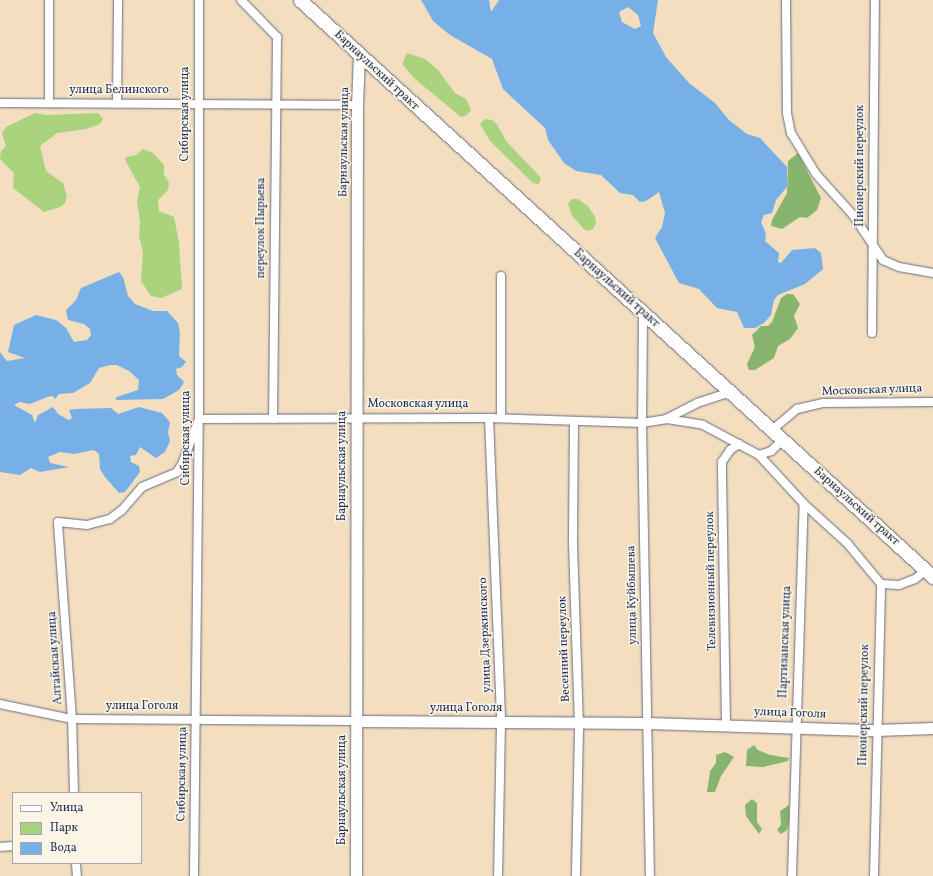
<!DOCTYPE html>
<meta charset="utf-8">
<style>
body{margin:0}
#map{position:relative;width:933px;height:876px;overflow:hidden;background:#f3dec0;font-family:Vollkorn,serif}
div>[style]{position:absolute}
.green>*{inset:0;background:#aad37e}
.forest>*{inset:0;background:#87b56d}
.water>*{inset:0;background:#76b0e7}
.roads{filter:drop-shadow(0 0 1px #676c80) drop-shadow(0 0 1px #676c80)}
.street>*{height:8px;margin:-4px;padding:0 4px;transform-origin:4px;border-radius:4px;background:#fff}
.secondary>*{height:11px;margin:-5.5px;padding:0 5.5px;transform-origin:5.5px;border-radius:5.5px;background:#fff}
.primary>*{height:13px;margin:-6.5px;padding:0 6.5px;transform-origin:6.5px;border-radius:6.5px;background:#fff}
span{translate:-50% -50%;white-space:nowrap;text-align:center;line-height:1.15;-webkit-text-stroke:3px #fcf5e5;paint-order:stroke}
.street-label{font-size:12px;color:#1b2f5e}
.legend{position:absolute;left:12px;top:792px;width:130px;height:72px;box-sizing:border-box;background:#fcf5e5;border:1px solid #a2a6af;margin:0;padding:5px 7px;list-style:none;font-size:12px;color:#1b2f5e}
.legend li{display:flex;align-items:center;gap:8px;height:20px}
.legend b{width:20px;border:1px solid #a2a6af}
</style>
<div id="map">
<div class="green">
<i style="clip-path:polygon(407px 53px,425px 59px,438px 70px,455px 93px,466px 99px,471px 110px,467px 115px,461px 117px,415px 79px,402px 64px)"></i>
<i style="clip-path:polygon(35px 113px,47px 115px,98px 113px,103px 119px,100px 124px,86px 129px,57px 133px,40px 146px,46px 171px,63px 183px,67px 197px,65px 203px,60px 207px,44px 212px,13px 188px,14px 173px,0 159px,1px 151px,6px 146px,2px 133px,6px 127px)"></i>
<i style="clip-path:polygon(485px 119px,492px 120px,497px 124px,506px 141px,541px 178px,539px 184px,533px 183px,490px 141px,480px 124px)"></i>
<i style="clip-path:polygon(143px 149px,153px 153px,164px 165px,164px 175px,169px 183px,168px 190px,158px 200px,159px 211px,174px 217px,179px 243px,182px 289px,161px 298px,151px 296px,141px 281px,143px 252px,139px 236px,140px 222px,137px 202px,140px 187px,125px 160px,126px 157px,136px 155px)"></i>
<i style="clip-path:polygon(572px 199px,578px 199px,588px 206px,595px 217px,596px 223px,593px 229px,586px 231px,572px 216px,568px 204px)"></i>
</div>
<div class="forest">
<i style="clip-path:polygon(798px 153px,821px 198px,817px 210px,807px 218px,800px 217px,782px 229px,771px 226px,772px 220px,787px 193px,788px 161px)"></i>
<i style="clip-path:polygon(787px 294px,793px 294px,800px 304px,794px 316px,798px 328px,790px 339px,778px 346px,774px 358px,755px 370px,749px 370px,747px 364px,755px 347px,752px 335px,761px 326px,768px 326px,772px 322px,781px 298px)"></i>
<i style="clip-path:polygon(754px 745px,758px 750px,770px 755px,789px 758px,788px 761px,763px 767px,746px 766px,747px 750px)"></i>
<i style="clip-path:polygon(725px 752px,734px 757px,721px 776px,715px 792px,707px 792px,710px 771px,716px 763px,716px 755px)"></i>
<i style="clip-path:polygon(752px 799px,757px 803px,757px 822px,762px 829px,759px 834px,746px 816px,745px 805px)"></i>
<i style="clip-path:polygon(789px 805px,789px 821px,787px 830px,781px 834px,777px 830px,781px 825px,780px 811px)"></i>
</div>
<div class="water">
<i style="clip-path:polygon(evenodd,421px 0,489px 0,491px 12px,499px 0,658px 0,653px 33px,666px 57px,689px 83px,715px 103px,729px 120px,747px 134px,760px 138px,787px 167px,787px 187px,776px 200px,772px 213px,764px 215px,761px 222px,766px 234px,765px 241px,779px 253px,778px 262px,781px 263px,792px 250px,815px 248px,821px 253px,823px 269px,805px 284px,778px 295px,774px 300px,771px 315px,764px 323px,755px 328px,744px 328px,737px 312px,717px 308px,699px 289px,679px 283px,655px 238px,662px 227px,665px 213px,659px 192px,646px 201px,640px 202px,633px 195px,620px 193px,601px 175px,576px 171px,564px 163px,548px 140px,545px 128px,503px 89px,492px 59px,450px 35px,433px 21px,421px 0,628px 7px,638px 15px,641px 26px,635px 29px,622px 22px,619px 12px,628px 7px)"></i>
<i style="clip-path:polygon(119px 272px,123px 277px,128px 296px,135px 304px,153px 311px,167px 311px,178px 323px,180px 333px,179px 356px,186px 362px,182px 367px,176px 369px,177px 375px,184px 382px,179px 390px,163px 399px,118px 400px,115px 399px,117px 397px,138px 390px,139px 380px,129px 371px,117px 365px,110px 365px,99px 368px,90px 383px,73px 393px,59px 394px,55px 399px,53px 396px,47px 397px,30px 404px,20px 402px,14px 405px,32px 415px,35px 423px,38px 415px,53px 407px,58px 414px,69px 420px,72px 418px,69px 410px,75px 409px,111px 408px,118px 414px,139px 407px,162px 413px,170px 422px,168px 432px,170px 441px,165px 452px,156px 458px,140px 447px,136px 455px,130px 456px,131px 462px,139px 466px,140px 472px,125px 492px,119px 493px,105px 477px,100px 469px,99px 454px,94px 450px,74px 454px,60px 452px,48px 457px,50px 463px,69px 467px,40px 472px,31px 468px,20px 475px,0 472px,0 352px,7px 361px,25px 358px,8px 352px,14px 325px,36px 315px,56px 320px,66px 328px,74px 342px,87px 340px,91px 335px,90px 329px,84px 324px,68px 320px,66px 310px,76px 300px,81px 288px)"></i>
</div>
<div class="roads">
<div class="street">
<i style="left:49px;top:0;width:103px;rotate:90deg"></i>
<i style="left:241px;top:0;width:52px;rotate:45.8deg"></i>
<i style="left:277px;top:37px;width:382px;rotate:90.6deg"></i>
<i style="left:786px;top:0;width:113px;rotate:89.5deg"></i>
<i style="left:787px;top:113px;width:20px;rotate:79deg"></i>
<i style="left:791px;top:133px;width:48px;rotate:58.6deg"></i>
<i style="left:816px;top:174px;width:55px;rotate:47.9deg"></i>
<i style="left:853px;top:215px;width:54px;rotate:56.3deg"></i>
<i style="left:883px;top:260px;width:17px;rotate:24deg"></i>
<i style="left:899px;top:267px;width:35px;rotate:10deg"></i>
<i style="left:0;top:103px;width:357px;rotate:0.3deg"></i>
<i style="left:117px;top:103px;width:103px;rotate:-89.4deg"></i>
<i style="left:501px;top:276px;width:142px;rotate:90deg"></i>
<i style="left:643px;top:313px;width:110px;rotate:90.5deg"></i>
<i style="left:642px;top:423px;width:453px;rotate:89deg"></i>
<i style="left:872px;top:333px;width:333px;rotate:-89.5deg"></i>
<i style="left:489px;top:418px;width:304px;rotate:87.7deg"></i>
<i style="left:501px;top:722px;width:154px;rotate:91.1deg"></i>
<i style="left:667px;top:419px;width:36px;rotate:9deg"></i>
<i style="left:703px;top:425px;width:64px;rotate:28.2deg"></i>
<i style="left:759px;top:455px;width:67px;rotate:47.4deg"></i>
<i style="left:804px;top:504px;width:58px;rotate:42.2deg"></i>
<i style="left:847px;top:543px;width:53px;rotate:50.3deg"></i>
<i style="left:574px;top:421px;width:123px;rotate:90.5deg"></i>
<i style="left:573px;top:544px;width:185px;rotate:88.1deg"></i>
<i style="left:579px;top:729px;width:147px;rotate:91.2deg"></i>
<i style="left:772px;top:430px;width:33px;rotate:-40deg"></i>
<i style="left:797px;top:409px;width:28px;rotate:-13deg"></i>
<i style="left:824px;top:403px;width:109px;rotate:-0.5deg"></i>
<i style="left:759px;top:455px;width:13px;rotate:-18deg"></i>
<i style="left:771px;top:451px;width:16px;rotate:-43deg"></i>
<i style="left:0;top:704px;width:74px;rotate:11.8deg"></i>
<i style="left:72px;top:719px;width:284px;rotate:0.4deg"></i>
<i style="left:726px;top:726px;width:264px;rotate:-90.9deg"></i>
<i style="left:722px;top:462px;width:14px;rotate:-56deg"></i>
<i style="left:730px;top:450px;width:11px;rotate:-34deg"></i>
<i style="left:74px;top:793px;width:74px;rotate:-91.5deg"></i>
<i style="left:72px;top:719px;width:197px;rotate:-94.1deg"></i>
<i style="left:58px;top:522px;width:29px;rotate:6deg"></i>
<i style="left:87px;top:525px;width:24px;rotate:-15deg"></i>
<i style="left:110px;top:519px;width:15px;rotate:-37deg"></i>
<i style="left:122px;top:510px;width:30px;rotate:-49deg"></i>
<i style="left:142px;top:487px;width:38px;rotate:-23deg"></i>
<i style="left:177px;top:472px;width:12px;rotate:-59deg"></i>
<i style="left:183px;top:462px;width:46px;rotate:-69.6deg"></i>
<i style="left:199px;top:419px;width:290px;rotate:-0.2deg"></i>
<i style="left:489px;top:418px;width:153px;rotate:1.9deg"></i>
<i style="left:642px;top:423px;width:24px;rotate:-9deg"></i>
<i style="left:666px;top:419px;width:35px;rotate:-27deg"></i>
<i style="left:697px;top:403px;width:33px;rotate:-18deg"></i>
<i style="left:0;top:847px;width:13px;rotate:-4deg"></i>
<i style="left:76px;top:863px;width:13px;rotate:86deg"></i>
<i style="left:194px;top:876px;width:457px;rotate:-89.4deg"></i>
<i style="left:199px;top:419px;width:419px;rotate:-90deg"></i>
<i style="left:792px;top:876px;width:372px;rotate:-88.2deg"></i>
<i style="left:874px;top:876px;width:292px;rotate:-88.6deg"></i>
<i style="left:881px;top:584px;width:18px;rotate:3deg"></i>
<i style="left:899px;top:585px;width:17px;rotate:-21deg"></i>
<i style="left:915px;top:579px;width:13px;rotate:-39deg"></i>
</div>
<div class="secondary">
<i style="left:356px;top:721px;width:292px;rotate:0.4deg"></i>
<i style="left:648px;top:723px;width:228px;rotate:1.8deg"></i>
<i style="left:876px;top:730px;width:57px;rotate:-2deg"></i>
<i style="left:356px;top:876px;width:771px;rotate:-89.93deg"></i>
<i style="left:357px;top:105px;width:49px;rotate:-87.7deg"></i>
</div>
<div class="primary">
<i style="left:300px;top:0;width:857px;rotate:42.35deg"></i>
</div>
</div>
<div class="street-label">
<span style="left:376px;top:71px;rotate:43deg">Барнаульский тракт</span>
<span style="left:119px;top:91px">улица Белинского</span>
<span style="left:186px;top:114px;rotate:-90deg">Сибирская улица</span>
<span style="left:345px;top:142px;rotate:-89deg">Барнаульская улица</span>
<span style="left:861px;top:166px;rotate:-90deg">Пионерский переулок</span>
<span style="left:262px;top:228px;rotate:-90deg">переулок Пырьева</span>
<span style="left:616px;top:289px;rotate:42deg">Барнаульский тракт</span>
<span style="left:872px;top:391px;rotate:-2deg">Московская улица</span>
<span style="left:418px;top:405px">Московская улица</span>
<span style="left:187px;top:438px;rotate:-90deg">Сибирская улица</span>
<span style="left:343px;top:466px;rotate:-90deg">Барнаульская улица</span>
<span style="left:856px;top:507px;rotate:42deg">Барнаульский тракт</span>
<span style="left:712px;top:581px;rotate:-91deg">Телевизионный переулок</span>
<span style="left:633px;top:595px;rotate:-91deg">улица Куйбышева</span>
<span style="left:486px;top:635px;rotate:-92deg">улица Дзержинского</span>
<span style="left:786px;top:642px;rotate:-88deg">Партизанская улица</span>
<span style="left:565px;top:649px;rotate:-92deg">Весенний переулок</span>
<span style="left:56px;top:658px;rotate:-94deg">Алтайская улица</span>
<span style="left:865px;top:705px;rotate:-89deg">Пионерский переулок</span>
<span style="left:142px;top:707px">улица Гоголя</span>
<span style="left:466px;top:709px">улица Гоголя</span>
<span style="left:790px;top:714px;rotate:2deg">улица Гоголя</span>
<span style="left:183px;top:774px;rotate:-89deg">Сибирская улица</span>
<span style="left:343px;top:790px;rotate:-90deg">Барнаульская улица</span>
</div>
<ul class="legend">
<li><b style="height:5px;background:#fff"></b>Улица</li>
<li><b style="height:11px;background:#aad37e"></b>Парк</li>
<li><b style="height:11px;background:#76b0e7"></b>Вода</li>
</ul>
</div>
